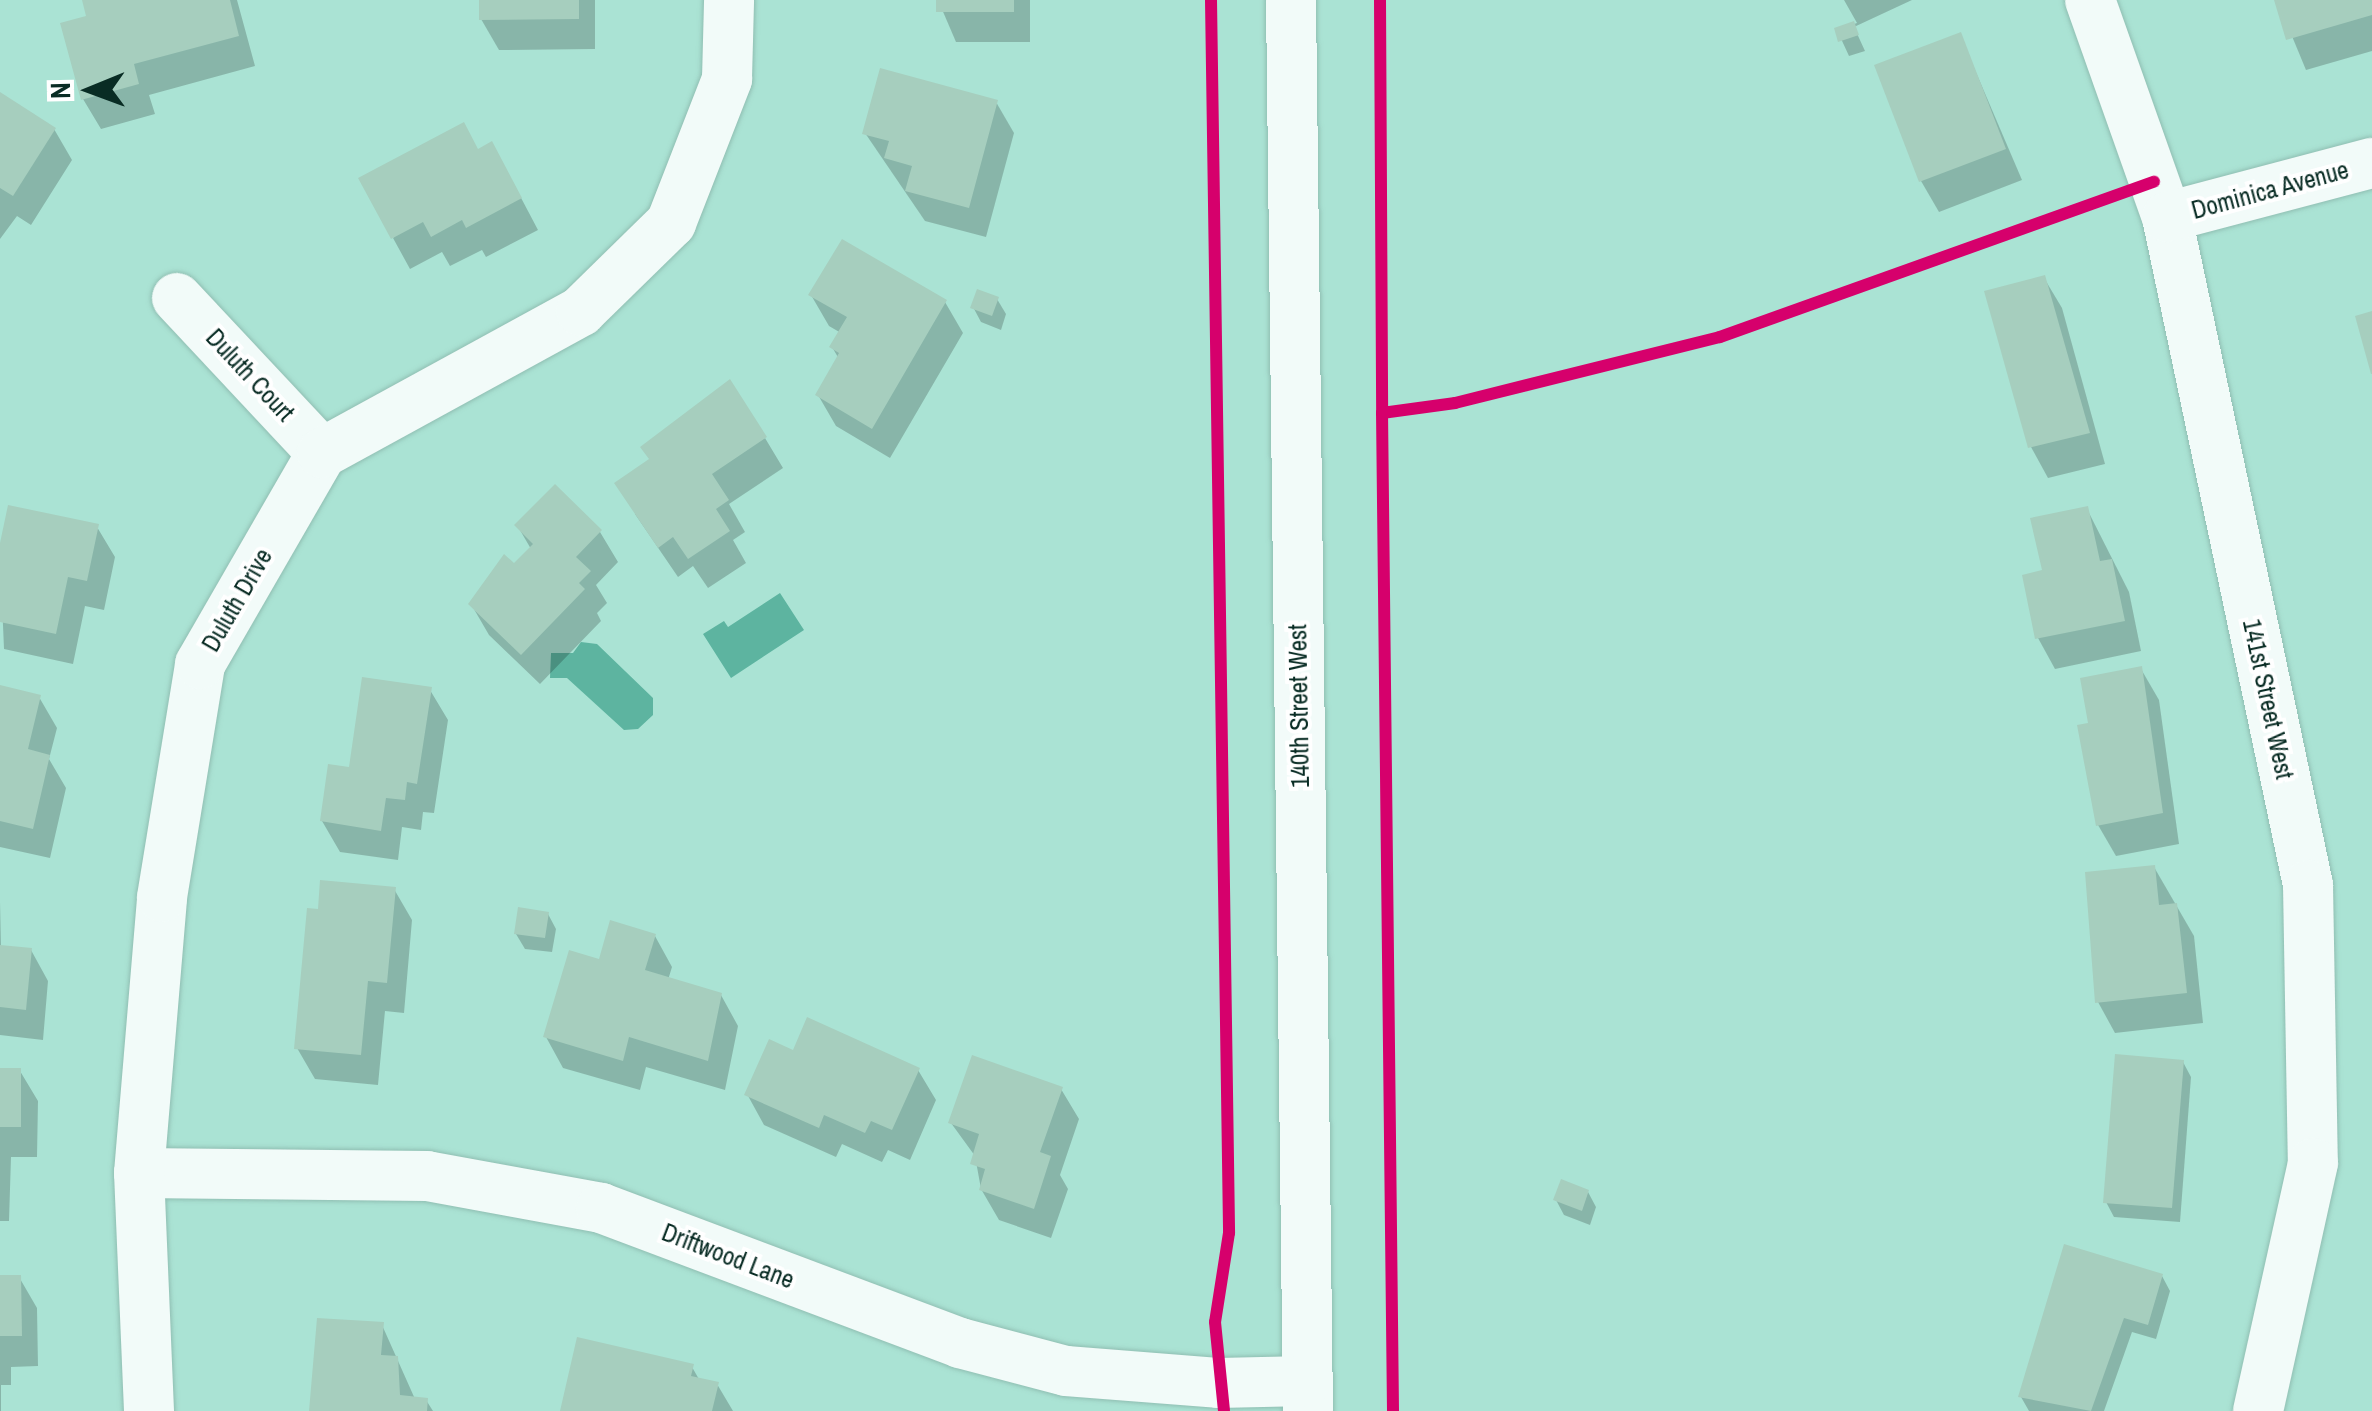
<!DOCTYPE html>
<style>
body{margin:0}
#map{position:relative;width:2372px;height:1411px;overflow:hidden;background:#aae3d4;font-family:"Archivo Narrow",sans-serif}
div>[style]{position:absolute}
.water>*{inset:0;background:#5db4a0}
.shadow>*{inset:0;background:#0003}
.building>*{inset:0;background:#a6cebe}
.roads{filter:drop-shadow(0 0 2px #90beb2) drop-shadow(0 0 2px #90beb2)}
.minor>*{height:50px;margin:-25px;padding:0 25px;transform-origin:25px;border-radius:25px;background:#f2fbf9}
.cycleway>*{height:12px;margin:-6px;padding:0 6px;transform-origin:6px;border-radius:6px;background:#d6006c}
span{translate:-50% -50%;white-space:nowrap;text-align:center;line-height:1.15;-webkit-text-stroke:8px #fff;paint-order:stroke}
.street-label{font-size:25px;color:#092c24}
.north{position:absolute;left:40px;top:40px;width:100px;height:100px;-webkit-text-stroke:8px #fff;paint-order:stroke;rotate:269deg;font-size:28px;font-weight:700;line-height:40px;text-align:center;color:#092c24}
.north::after{content:'';display:block;margin:auto;width:35px;height:45px;background:#092c24;clip-path:polygon(50% 0,100% 100%,50% 72%,0 100%)}
</style>
<div id="map">
<div class="water">
<i style="clip-path:polygon(780px 593px,804px 630px,731px 678px,703px 634px,724px 621px,728px 627px)"></i>
<i style="clip-path:polygon(581px 642px,597px 644px,653px 698px,653px 715px,638px 729px,624px 730px,567px 678px,550px 678px,551px 653px,573px 653px)"></i>
</div>
<div class="shadow">
<i style="clip-path:polygon(84px 0,237px 0,255px 66px,149px 95px,155px 114px,101px 129px,83px 99px,89px 18px)"></i>
<i style="clip-path:polygon(481px 0,595px 0,595px 49px,499px 50px,481px 19px)"></i>
<i style="clip-path:polygon(938px 0,1030px 0,1030px 42px,956px 42px)"></i>
<i style="clip-path:polygon(1844px 0,1912px 0,1854px 27px,1865px 51px,1849px 56px,1837px 30px,1857px 23px)"></i>
<i style="clip-path:polygon(2277px 0,2372px 0,2372px 51px,2306px 70px)"></i>
<i style="clip-path:polygon(1960px 35px,2022px 180px,1939px 212px,1921px 181px)"></i>
<i style="clip-path:polygon(0 99px,54px 129px,72px 160px,31px 225px,17px 216px,0 239px)"></i>
<i style="clip-path:polygon(996px 102px,1014px 133px,986px 237px,925px 221px,865px 133px)"></i>
<i style="clip-path:polygon(478px 152px,509px 175px,538px 230px,486px 257px,482px 250px,450px 266px,442px 252px,410px 269px,393px 238px)"></i>
<i style="clip-path:polygon(2044px 278px,2062px 308px,2105px 464px,2048px 478px,2031px 447px)"></i>
<i style="clip-path:polygon(811px 295px,945px 302px,963px 333px,890px 458px,836px 426px,818px 395px,839px 359px,832px 347px,841px 333px,829px 326px)"></i>
<i style="clip-path:polygon(997px 299px,1006px 314px,1001px 330px,981px 322px,973px 307px)"></i>
<i style="clip-path:polygon(765px 438px,783px 468px,729px 504px,745px 532px,733px 540px,746px 563px,708px 588px,693px 566px,678px 577px,635px 514px)"></i>
<i style="clip-path:polygon(555px 487px,600px 532px,618px 562px,596px 585px,607px 603px,597px 613px,601px 621px,540px 684px,489px 635px,471px 604px,531px 549px,517px 525px)"></i>
<i style="clip-path:polygon(2087px 509px,2129px 592px,2141px 651px,2055px 669px,2038px 638px,2045px 572px)"></i>
<i style="clip-path:polygon(97px 527px,115px 557px,104px 610px,85px 606px,73px 664px,4px 649px,0 555px)"></i>
<i style="clip-path:polygon(2141px 669px,2159px 700px,2179px 844px,2116px 856px,2098px 825px,2091px 725px)"></i>
<i style="clip-path:polygon(0 688px,39px 697px,57px 728px,49px 759px,66px 788px,50px 858px,0 847px)"></i>
<i style="clip-path:polygon(430px 690px,448px 720px,434px 813px,423px 812px,421px 830px,402px 827px,398px 860px,340px 852px,322px 821px,351px 770px)"></i>
<i style="clip-path:polygon(2154px 867px,2194px 936px,2203px 1023px,2115px 1033px,2098px 1002px)"></i>
<i style="clip-path:polygon(394px 889px,412px 920px,404px 1013px,385px 1011px,378px 1085px,315px 1079px,297px 1048px,320px 912px)"></i>
<i style="clip-path:polygon(0 901px,1px 948px,31px 950px,48px 981px,43px 1040px,0 1035px)"></i>
<i style="clip-path:polygon(548px 914px,556px 929px,552px 952px,525px 949px,516px 934px)"></i>
<i style="clip-path:polygon(655px 936px,672px 967px,668px 980px,721px 995px,738px 1026px,725px 1090px,646px 1067px,640px 1090px,563px 1068px,546px 1037px,600px 962px)"></i>
<i style="clip-path:polygon(795px 1053px,918px 1070px,936px 1100px,910px 1160px,888px 1150px,882px 1162px,842px 1144px,836px 1157px,764px 1125px,747px 1094px)"></i>
<i style="clip-path:polygon(2183px 1062px,2191px 1077px,2180px 1222px,2114px 1217px,2106px 1202px)"></i>
<i style="clip-path:polygon(0 1070px,20px 1071px,38px 1101px,37px 1157px,11px 1157px,9px 1221px,0 1221px)"></i>
<i style="clip-path:polygon(1061px 1089px,1079px 1119px,1060px 1175px,1068px 1189px,1051px 1238px,999px 1220px,981px 1189px,975px 1156px,951px 1123px)"></i>
<i style="clip-path:polygon(1588px 1192px,1596px 1207px,1590px 1225px,1564px 1215px,1556px 1200px)"></i>
<i style="clip-path:polygon(2162px 1276px,2170px 1291px,2156px 1339px,2132px 1332px,2104px 1411px,2029px 1411px,2021px 1397px)"></i>
<i style="clip-path:polygon(0 1277px,19px 1277px,37px 1308px,38px 1366px,11px 1367px,11px 1385px,1px 1385px,1px 1411px,0 1411px)"></i>
<i style="clip-path:polygon(382px 1325px,415px 1399px,426px 1400px,433px 1411px,311px 1411px)"></i>
<i style="clip-path:polygon(692px 1367px,700px 1381px,717px 1384px,733px 1411px,562px 1411px)"></i>
</div>
<div class="building">
<i style="clip-path:polygon(82px 0,230px 0,239px 36px,134px 64px,139px 84px,81px 100px,60px 23px,86px 16px)"></i>
<i style="clip-path:polygon(479px 0,579px 0,579px 19px,479px 20px)"></i>
<i style="clip-path:polygon(936px 0,1014px 0,1014px 12px,936px 12px)"></i>
<i style="clip-path:polygon(2274px 0,2372px 0,2372px 15px,2286px 40px)"></i>
<i style="clip-path:polygon(1854px 21px,1859px 35px,1838px 42px,1834px 28px)"></i>
<i style="clip-path:polygon(1961px 32px,2006px 149px,1919px 182px,1874px 65px)"></i>
<i style="clip-path:polygon(880px 68px,998px 100px,969px 208px,905px 191px,912px 166px,884px 158px,889px 141px,862px 134px)"></i>
<i style="clip-path:polygon(0 92px,56px 128px,13px 196px,0 188px)"></i>
<i style="clip-path:polygon(464px 122px,478px 149px,492px 141px,522px 198px,466px 228px,462px 220px,431px 237px,423px 222px,391px 239px,358px 178px)"></i>
<i style="clip-path:polygon(842px 239px,947px 300px,872px 429px,815px 395px,839px 353px,829px 347px,847px 317px,808px 295px)"></i>
<i style="clip-path:polygon(2045px 275px,2090px 433px,2028px 448px,1984px 291px)"></i>
<i style="clip-path:polygon(977px 289px,999px 297px,992px 316px,970px 308px)"></i>
<i style="clip-path:polygon(2372px 311px,2372px 374px,2371px 374px,2355px 316px)"></i>
<i style="clip-path:polygon(730px 379px,767px 437px,712px 474px,729px 500px,716px 509px,730px 531px,688px 559px,673px 537px,658px 548px,614px 483px,649px 459px,640px 447px)"></i>
<i style="clip-path:polygon(555px 484px,602px 530px,576px 557px,591px 571px,579px 583px,585px 589px,521px 655px,468px 604px,504px 554px,514px 563px,533px 544px,514px 525px)"></i>
<i style="clip-path:polygon(8px 505px,99px 524px,87px 581px,68px 577px,56px 634px,0 622px,0 543px)"></i>
<i style="clip-path:polygon(2088px 506px,2100px 561px,2112px 559px,2125px 621px,2035px 639px,2022px 575px,2042px 570px,2030px 518px)"></i>
<i style="clip-path:polygon(2142px 666px,2163px 813px,2096px 826px,2077px 725px,2088px 723px,2080px 678px)"></i>
<i style="clip-path:polygon(362px 677px,432px 687px,417px 784px,407px 782px,405px 800px,386px 798px,381px 831px,320px 821px,328px 764px,349px 767px)"></i>
<i style="clip-path:polygon(0 685px,41px 695px,28px 749px,50px 755px,33px 829px,0 821px)"></i>
<i style="clip-path:polygon(2155px 865px,2159px 905px,2177px 903px,2187px 993px,2095px 1003px,2085px 872px)"></i>
<i style="clip-path:polygon(320px 880px,396px 887px,387px 983px,368px 981px,361px 1055px,294px 1049px,307px 908px,318px 909px)"></i>
<i style="clip-path:polygon(518px 907px,549px 912px,545px 938px,514px 934px)"></i>
<i style="clip-path:polygon(610px 920px,656px 934px,645px 970px,722px 993px,708px 1061px,629px 1037px,623px 1061px,543px 1037px,569px 950px,599px 959px)"></i>
<i style="clip-path:polygon(0 945px,32px 948px,26px 1010px,0 1007px)"></i>
<i style="clip-path:polygon(807px 1017px,920px 1068px,892px 1130px,871px 1121px,865px 1133px,824px 1115px,819px 1128px,744px 1095px,769px 1039px,793px 1050px)"></i>
<i style="clip-path:polygon(2115px 1054px,2184px 1060px,2172px 1208px,2103px 1203px)"></i>
<i style="clip-path:polygon(972px 1055px,1063px 1087px,1040px 1152px,1051px 1156px,1034px 1209px,979px 1190px,985px 1169px,970px 1164px,979px 1134px,948px 1123px)"></i>
<i style="clip-path:polygon(0 1068px,21px 1068px,21px 1127px,0 1127px)"></i>
<i style="clip-path:polygon(1561px 1179px,1589px 1190px,1582px 1211px,1553px 1200px)"></i>
<i style="clip-path:polygon(2064px 1244px,2163px 1274px,2148px 1325px,2124px 1318px,2091px 1411px,2018px 1397px)"></i>
<i style="clip-path:polygon(0 1275px,21px 1275px,22px 1336px,0 1336px)"></i>
<i style="clip-path:polygon(317px 1318px,384px 1322px,381px 1355px,398px 1356px,400px 1395px,428px 1398px,427px 1411px,309px 1411px)"></i>
<i style="clip-path:polygon(577px 1337px,694px 1364px,691px 1376px,719px 1382px,712px 1411px,560px 1411px)"></i>
</div>
<div class="roads">
<div class="minor">
<i style="left:1291px;top:0;width:1411px;rotate:89.31deg"></i>
<i style="left:2090px;top:0;width:230px;rotate:70.5deg"></i>
<i style="left:2167px;top:217px;width:683px;rotate:78.08deg"></i>
<i style="left:2308px;top:885px;width:278px;rotate:89deg"></i>
<i style="left:2313px;top:1163px;width:254px;rotate:102.5deg"></i>
<i style="left:2167px;top:217px;width:212px;rotate:-14.8deg"></i>
<i style="left:177px;top:298px;width:212px;rotate:46.9deg"></i>
<i style="left:139px;top:1173px;width:288px;rotate:0.6deg"></i>
<i style="left:427px;top:1176px;width:177px;rotate:10.4deg"></i>
<i style="left:601px;top:1208px;width:384px;rotate:20.6deg"></i>
<i style="left:960px;top:1343px;width:110px;rotate:14.8deg"></i>
<i style="left:1066px;top:1371px;width:152px;rotate:4.5deg"></i>
<i style="left:1218px;top:1383px;width:89px;rotate:-1.3deg"></i>
<i style="left:149px;top:1411px;width:238px;rotate:-92.4deg"></i>
<i style="left:139px;top:1173px;width:277px;rotate:-85.2deg"></i>
<i style="left:162px;top:897px;width:236px;rotate:-80.7deg"></i>
<i style="left:200px;top:664px;width:244px;rotate:-60deg"></i>
<i style="left:322px;top:453px;width:295px;rotate:-28.7deg"></i>
<i style="left:581px;top:311px;width:126px;rotate:-44.4deg"></i>
<i style="left:671px;top:223px;width:155px;rotate:-68.7deg"></i>
<i style="left:727px;top:79px;width:79px;rotate:-88.5deg"></i>
</div>
</div>
<div class="cycleway">
<i style="left:1211px;top:0;width:1233px;rotate:89.16deg"></i>
<i style="left:1229px;top:1233px;width:90px;rotate:98.9deg"></i>
<i style="left:1215px;top:1322px;width:89px;rotate:84.2deg"></i>
<i style="left:1380px;top:0;width:413px;rotate:89.7deg"></i>
<i style="left:1393px;top:1411px;width:998px;rotate:-90.63deg"></i>
<i style="left:1382px;top:413px;width:74px;rotate:-7.8deg"></i>
<i style="left:1455px;top:403px;width:273px;rotate:-14deg"></i>
<i style="left:1720px;top:337px;width:461px;rotate:-19.7deg"></i>
</div>
<div class="street-label">
<span style="left:2270px;top:190px;rotate:-15deg">Dominica Avenue</span>
<span style="left:250px;top:375px;rotate:47deg">Duluth Court</span>
<span style="left:237px;top:600px;rotate:-60deg">Duluth Drive</span>
<span style="left:2268px;top:699px;rotate:78deg">141st Street West</span>
<span style="left:1299px;top:706px;rotate:-91deg">140th Street West</span>
<span style="left:728px;top:1256px;rotate:21deg">Driftwood Lane</span>
</div>
<div class="north">N</div>
</div>
